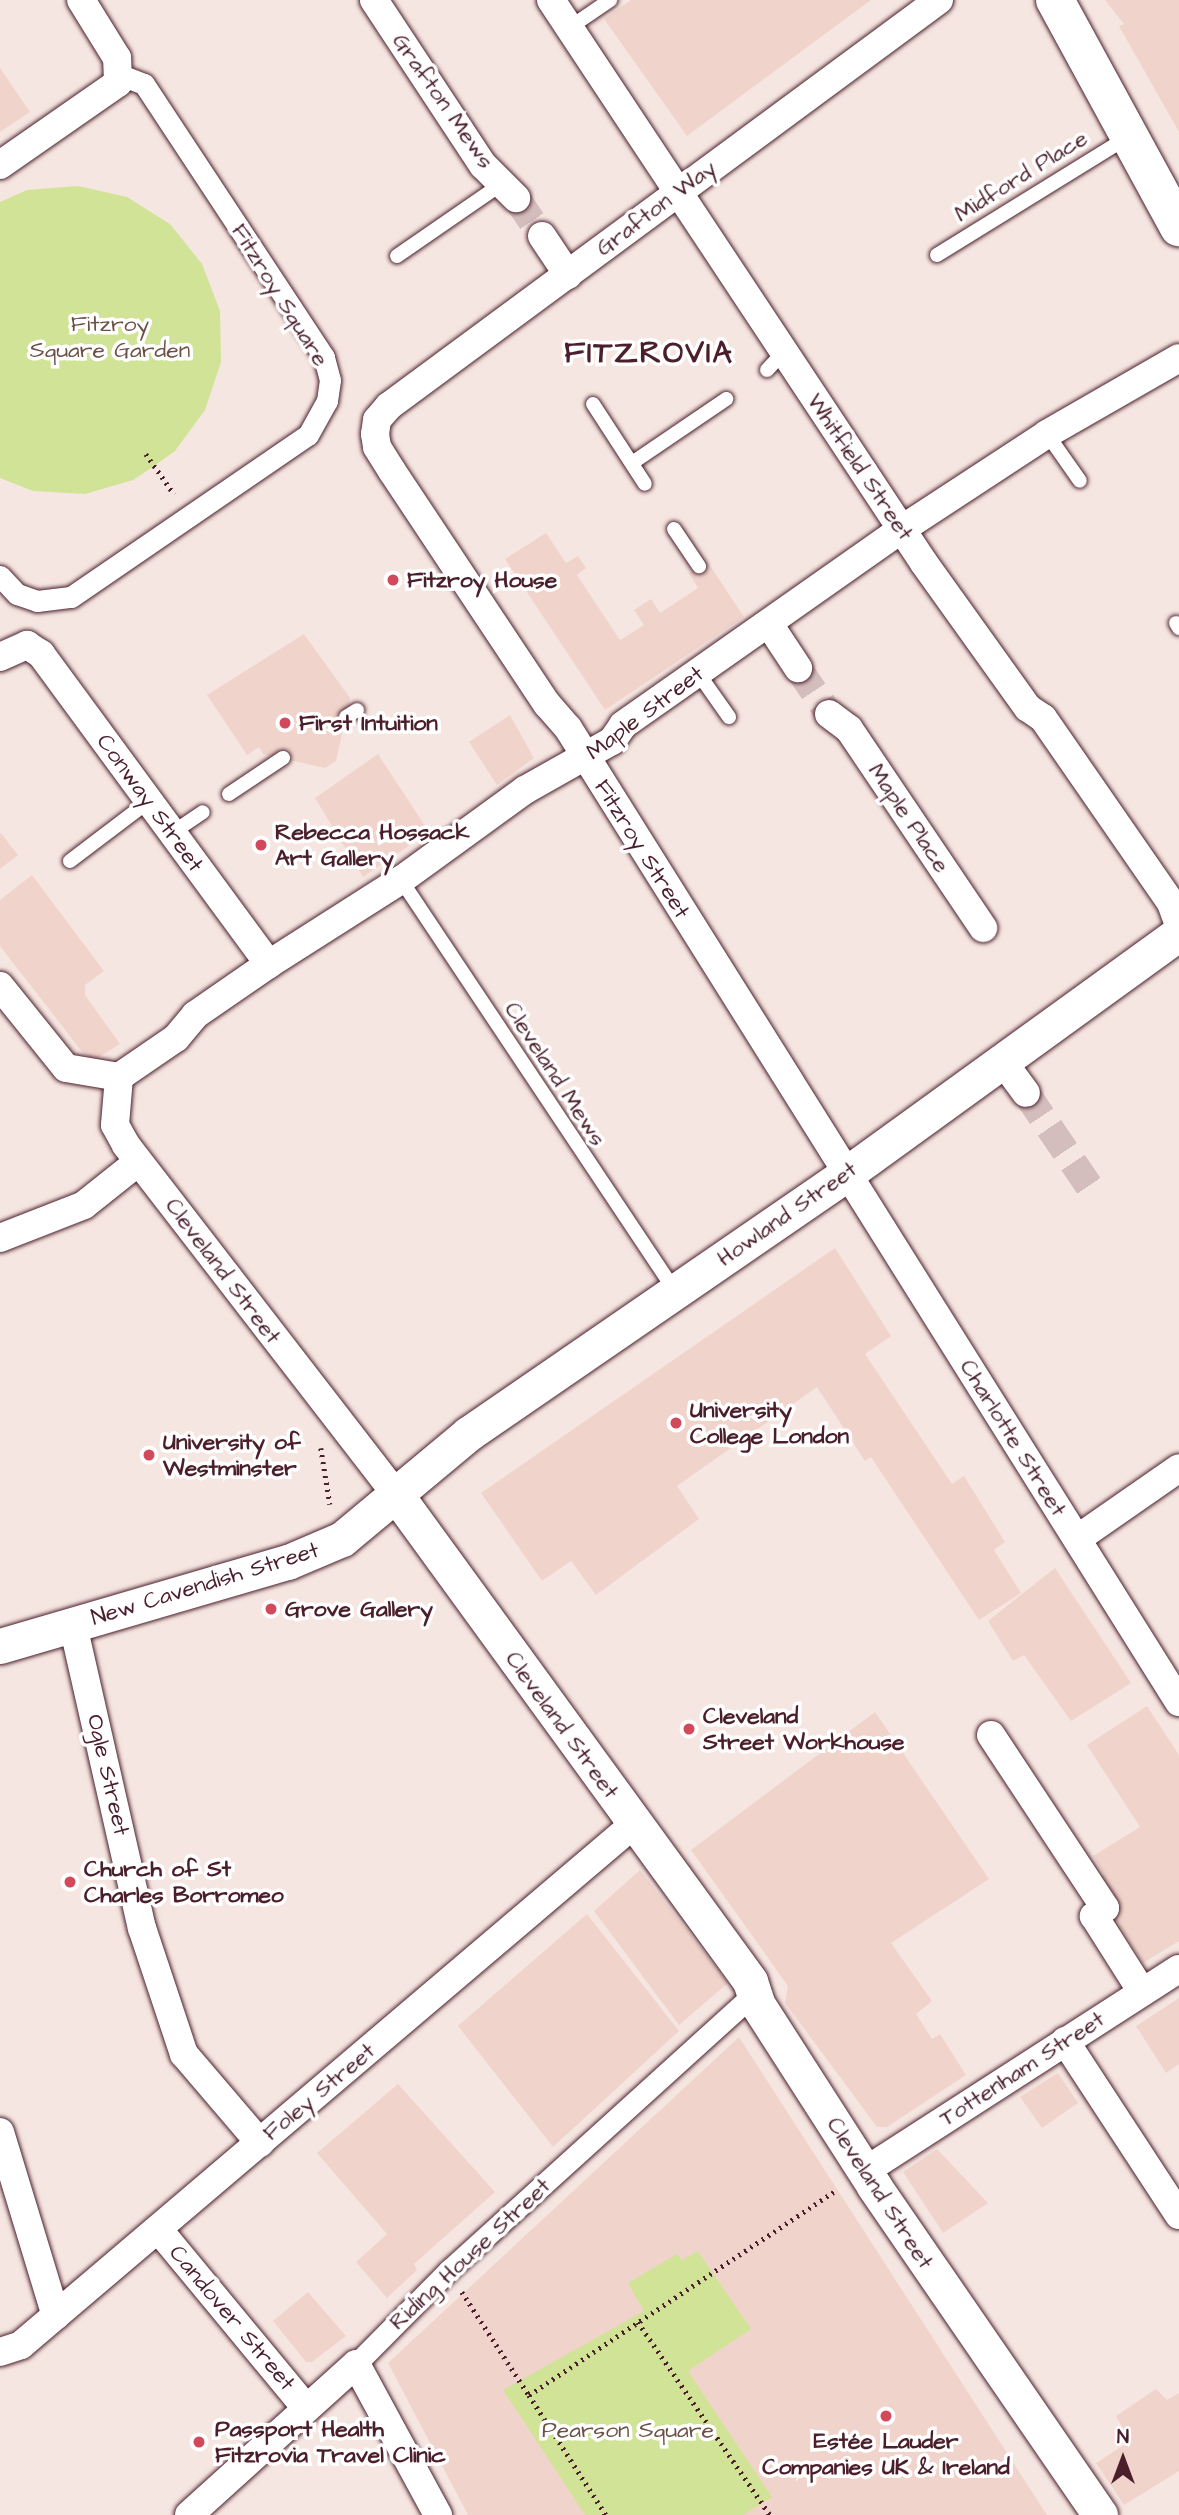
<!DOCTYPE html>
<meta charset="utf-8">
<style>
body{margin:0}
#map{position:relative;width:1179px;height:2515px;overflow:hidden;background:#f6e6e1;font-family:"Architects Daughter",sans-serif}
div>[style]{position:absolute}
.built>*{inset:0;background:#f0d4cc}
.green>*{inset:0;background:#d1e397}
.minor-tunnel>*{height:28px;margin-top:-14px;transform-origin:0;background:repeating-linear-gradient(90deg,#d4bebd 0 28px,transparent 0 42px)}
.path>*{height:4.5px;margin-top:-2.25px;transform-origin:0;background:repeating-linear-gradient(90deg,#4a1f2b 0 2px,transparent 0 7px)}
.roads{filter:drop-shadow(0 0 2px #4a1f2b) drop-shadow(0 0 2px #4a1f2b)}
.service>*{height:14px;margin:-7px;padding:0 7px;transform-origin:7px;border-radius:7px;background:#fff}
.pedestrian>*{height:21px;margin:-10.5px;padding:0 10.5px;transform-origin:10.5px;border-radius:10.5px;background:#fff}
.minor>*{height:28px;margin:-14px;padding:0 14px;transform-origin:14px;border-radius:14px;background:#fff}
.tertiary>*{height:35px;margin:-17.5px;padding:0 17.5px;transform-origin:17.5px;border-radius:17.5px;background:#fff}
.primary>*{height:38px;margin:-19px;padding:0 19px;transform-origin:19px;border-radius:19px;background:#fff}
.dots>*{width:19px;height:19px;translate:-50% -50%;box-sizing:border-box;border:4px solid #fff;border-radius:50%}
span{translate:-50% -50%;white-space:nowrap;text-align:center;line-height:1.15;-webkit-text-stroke:7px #fff;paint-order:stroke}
.street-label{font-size:23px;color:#4a1f2b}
.park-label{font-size:23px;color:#6c5046}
.poi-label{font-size:23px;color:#4a1f2b;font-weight:700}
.left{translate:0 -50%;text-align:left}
.district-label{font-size:30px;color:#4a1f2b;font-weight:700;letter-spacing:2px}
.north{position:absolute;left:1088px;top:2424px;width:70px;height:70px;-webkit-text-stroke:5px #fff;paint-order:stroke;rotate:0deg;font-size:19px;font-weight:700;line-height:28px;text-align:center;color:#4a1f2b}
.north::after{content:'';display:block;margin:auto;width:24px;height:32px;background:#4a1f2b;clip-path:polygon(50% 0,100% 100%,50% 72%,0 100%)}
</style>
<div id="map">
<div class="built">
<i style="clip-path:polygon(631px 0,871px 0,687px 136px,604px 19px)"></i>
<i style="clip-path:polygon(1105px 0,1179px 0,1179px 132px,1119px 26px,1124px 24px)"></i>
<i style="clip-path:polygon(0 68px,30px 112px,0 132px)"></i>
<i style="clip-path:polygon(546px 533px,566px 563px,578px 556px,586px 568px,577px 575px,620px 640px,644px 625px,634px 610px,651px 599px,660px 613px,698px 588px,689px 573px,707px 561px,744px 617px,605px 710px,505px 559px)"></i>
<i style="clip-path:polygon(304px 634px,350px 698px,336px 761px,325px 768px,263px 754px,259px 747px,247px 755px,207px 695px)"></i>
<i style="clip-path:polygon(510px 715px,534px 758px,497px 785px,469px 742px)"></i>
<i style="clip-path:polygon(378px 754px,429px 832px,363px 877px,315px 798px)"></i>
<i style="clip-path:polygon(1px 833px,18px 855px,0 869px,0 834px)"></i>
<i style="clip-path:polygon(32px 875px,104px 971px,85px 985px,85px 995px,120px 1044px,94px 1060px,83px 1053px,0 946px,0 900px)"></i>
<i style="clip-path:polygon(835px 1248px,891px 1336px,865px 1354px,952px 1484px,964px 1476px,1005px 1542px,994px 1550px,1021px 1593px,979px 1620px,871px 1457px,865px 1461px,817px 1387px,677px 1486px,699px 1519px,596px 1595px,571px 1561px,542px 1581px,481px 1493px)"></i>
<i style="clip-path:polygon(1055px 1568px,1131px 1683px,1071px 1721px,1024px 1655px,1013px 1661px,988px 1621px)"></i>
<i style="clip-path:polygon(1147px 1706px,1179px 1755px,1179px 1941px,1143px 1963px,1113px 1915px,1101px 1877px,1104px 1874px,1093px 1856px,1140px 1827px,1087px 1745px)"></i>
<i style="clip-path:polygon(875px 1712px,989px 1879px,891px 1943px,932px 2001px,916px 2014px,932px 2039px,940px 2034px,966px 2075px,887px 2127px,877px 2127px,785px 2003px,788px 1986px,691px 1850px)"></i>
<i style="clip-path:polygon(640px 1870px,728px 1983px,679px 2025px,594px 1911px)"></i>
<i style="clip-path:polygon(587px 1914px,679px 2031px,553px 2147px,458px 2026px)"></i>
<i style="clip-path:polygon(1179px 1998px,1179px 2064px,1166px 2073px,1136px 2026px)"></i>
<i style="clip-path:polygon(739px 2037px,1047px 2515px,468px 2515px,388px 2363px)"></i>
<i style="clip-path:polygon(1058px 2073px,1078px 2103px,1042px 2128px,1020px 2097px)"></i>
<i style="clip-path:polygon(398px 2084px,495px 2192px,414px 2264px,417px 2270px,387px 2298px,356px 2262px,387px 2234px,317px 2153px)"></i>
<i style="clip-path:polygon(937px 2149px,988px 2203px,943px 2233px,903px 2172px)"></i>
<i style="clip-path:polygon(308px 2292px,346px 2336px,312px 2362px,306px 2362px,273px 2321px)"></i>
<i style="clip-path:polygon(1156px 2389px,1167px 2400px,1179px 2393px,1179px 2471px,1124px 2505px,1096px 2463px,1130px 2441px,1116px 2416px)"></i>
</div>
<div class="green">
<i style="clip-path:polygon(78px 186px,127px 197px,170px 224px,202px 264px,220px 311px,221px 362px,205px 410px,175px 451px,154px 466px,133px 480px,85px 494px,33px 491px,0 478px,0 202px,27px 190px)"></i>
<i style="clip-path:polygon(698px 2251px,751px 2329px,688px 2371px,772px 2497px,743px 2515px,585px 2515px,503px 2390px,644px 2311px,628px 2283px,677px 2254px,682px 2260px)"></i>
</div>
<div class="minor-tunnel">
<i style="left:516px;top:198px;width:46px;rotate:55.6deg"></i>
<i style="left:798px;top:668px;width:55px;rotate:56deg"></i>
<i style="left:1026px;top:1093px;width:123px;rotate:55.9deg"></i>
</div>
<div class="path">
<i style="left:146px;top:454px;width:49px;rotate:55deg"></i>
<i style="left:321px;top:1448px;width:57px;rotate:80.9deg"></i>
<i style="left:462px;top:2292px;width:123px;rotate:57deg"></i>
<i style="left:529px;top:2395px;width:369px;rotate:-33.7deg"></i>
<i style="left:638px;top:2322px;width:234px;rotate:55.6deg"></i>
<i style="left:529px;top:2395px;width:143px;rotate:57.3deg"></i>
</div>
<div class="roads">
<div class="service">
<i style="left:569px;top:28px;width:50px;rotate:-34.3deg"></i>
<i style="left:937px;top:255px;width:225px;rotate:-31.7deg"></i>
<i style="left:397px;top:256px;width:129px;rotate:-34.6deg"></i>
<i style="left:767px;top:370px;width:23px;rotate:-47deg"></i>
<i style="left:593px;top:404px;width:95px;rotate:57deg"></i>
<i style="left:1047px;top:434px;width:57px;rotate:54.9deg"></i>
<i style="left:632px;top:463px;width:114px;rotate:-34.2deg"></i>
<i style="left:674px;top:529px;width:45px;rotate:56deg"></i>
<i style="left:1176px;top:623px;width:6px;rotate:59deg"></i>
<i style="left:698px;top:673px;width:54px;rotate:54.8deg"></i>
<i style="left:346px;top:717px;width:13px;rotate:-32deg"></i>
<i style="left:229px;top:794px;width:65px;rotate:-33.7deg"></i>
<i style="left:172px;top:833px;width:37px;rotate:-34deg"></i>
<i style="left:70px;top:861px;width:99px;rotate:-37.2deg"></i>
<i style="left:401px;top:880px;width:494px;rotate:56.3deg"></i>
</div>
<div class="pedestrian">
<i style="left:0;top:576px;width:25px;rotate:47deg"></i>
<i style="left:17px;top:594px;width:21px;rotate:19deg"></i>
<i style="left:37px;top:601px;width:34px;rotate:-7deg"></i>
<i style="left:71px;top:597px;width:287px;rotate:-34.4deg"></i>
<i style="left:308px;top:435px;width:39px;rotate:-61deg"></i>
<i style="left:327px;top:401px;width:21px;rotate:-82deg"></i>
<i style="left:330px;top:380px;width:24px;rotate:-105deg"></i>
<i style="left:324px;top:357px;width:327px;rotate:-123.4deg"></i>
<i style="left:144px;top:84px;width:25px;rotate:-159deg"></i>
<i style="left:356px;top:2364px;width:131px;rotate:-45.3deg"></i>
<i style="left:448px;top:2271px;width:412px;rotate:-42.2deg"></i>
</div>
<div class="minor">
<i style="left:374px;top:0;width:198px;rotate:56.6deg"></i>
<i style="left:483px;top:165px;width:47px;rotate:45deg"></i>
<i style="left:551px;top:0;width:675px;rotate:56.47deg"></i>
<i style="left:924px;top:563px;width:178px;rotate:54.4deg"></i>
<i style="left:1028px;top:708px;width:18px;rotate:34deg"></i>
<i style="left:1043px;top:718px;width:225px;rotate:55.3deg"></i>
<i style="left:1171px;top:903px;width:23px;rotate:70deg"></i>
<i style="left:939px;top:0;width:684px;rotate:143.57deg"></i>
<i style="left:389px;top:406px;width:18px;rotate:131deg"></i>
<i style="left:377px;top:420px;width:14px;rotate:98deg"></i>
<i style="left:375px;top:434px;width:13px;rotate:81deg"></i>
<i style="left:377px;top:447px;width:28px;rotate:58deg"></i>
<i style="left:392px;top:471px;width:280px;rotate:56.4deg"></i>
<i style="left:547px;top:704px;width:32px;rotate:49deg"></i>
<i style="left:568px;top:728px;width:1150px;rotate:57.9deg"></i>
<i style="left:0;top:165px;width:144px;rotate:-34.8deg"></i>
<i style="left:118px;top:83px;width:25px;rotate:-92deg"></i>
<i style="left:117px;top:58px;width:68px;rotate:-121.8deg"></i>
<i style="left:542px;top:236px;width:47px;rotate:56.3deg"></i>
<i style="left:769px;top:624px;width:53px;rotate:56.6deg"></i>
<i style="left:0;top:657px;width:30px;rotate:-24deg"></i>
<i style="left:27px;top:645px;width:17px;rotate:33deg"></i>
<i style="left:41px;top:654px;width:385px;rotate:53.7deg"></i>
<i style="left:829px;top:714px;width:25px;rotate:37deg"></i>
<i style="left:849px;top:729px;width:240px;rotate:56deg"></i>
<i style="left:0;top:986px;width:105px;rotate:51.2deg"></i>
<i style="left:66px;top:1068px;width:54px;rotate:9.6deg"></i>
<i style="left:1001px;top:1059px;width:42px;rotate:53.7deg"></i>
<i style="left:119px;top:1077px;width:69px;rotate:-34.4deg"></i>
<i style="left:176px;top:1038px;width:30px;rotate:-50deg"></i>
<i style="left:195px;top:1015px;width:90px;rotate:-34.6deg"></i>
<i style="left:269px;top:964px;width:156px;rotate:-32.5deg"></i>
<i style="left:401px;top:880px;width:153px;rotate:-36deg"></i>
<i style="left:525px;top:790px;width:100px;rotate:-29.4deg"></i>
<i style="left:612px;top:741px;width:19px;rotate:-55deg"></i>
<i style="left:623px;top:725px;width:341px;rotate:-35.1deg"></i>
<i style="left:902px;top:529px;width:173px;rotate:-33.2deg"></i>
<i style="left:1047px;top:434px;width:152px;rotate:-29.9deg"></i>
<i style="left:119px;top:1077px;width:48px;rotate:94.8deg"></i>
<i style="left:115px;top:1125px;width:23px;rotate:61deg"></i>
<i style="left:126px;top:1145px;width:443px;rotate:52.3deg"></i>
<i style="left:0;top:1238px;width:90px;rotate:-21.4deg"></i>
<i style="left:84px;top:1205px;width:69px;rotate:-38.5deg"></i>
<i style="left:1077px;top:1539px;width:124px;rotate:-34.8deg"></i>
<i style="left:73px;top:1625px;width:311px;rotate:77.2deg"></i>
<i style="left:142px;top:1928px;width:133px;rotate:71.6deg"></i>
<i style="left:184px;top:2054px;width:117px;rotate:49.5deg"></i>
<i style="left:991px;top:1735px;width:207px;rotate:56.6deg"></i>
<i style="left:1105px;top:1908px;width:14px;rotate:144deg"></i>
<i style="left:1094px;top:1916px;width:90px;rotate:57.7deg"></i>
<i style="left:1065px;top:2041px;width:208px;rotate:56.8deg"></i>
<i style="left:0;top:2132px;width:192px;rotate:73.1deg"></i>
<i style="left:865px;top:2171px;width:373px;rotate:-32.8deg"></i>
<i style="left:158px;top:2229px;width:231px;rotate:50.4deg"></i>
<i style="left:0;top:2352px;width:22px;rotate:-18deg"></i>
<i style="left:21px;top:2345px;width:804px;rotate:-40.36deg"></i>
<i style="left:189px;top:2515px;width:225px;rotate:-42.1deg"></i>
<i style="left:356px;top:2364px;width:172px;rotate:61.5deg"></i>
</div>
<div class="tertiary">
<i style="left:397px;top:1496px;width:600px;rotate:53.95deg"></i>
<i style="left:750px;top:1981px;width:25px;rotate:72deg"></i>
<i style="left:758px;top:2005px;width:215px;rotate:57.3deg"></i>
<i style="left:874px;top:2186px;width:399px;rotate:55.5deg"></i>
<i style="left:0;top:1646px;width:300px;rotate:-16.3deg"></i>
<i style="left:288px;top:1562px;width:59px;rotate:-23.1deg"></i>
<i style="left:342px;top:1539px;width:164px;rotate:-39.8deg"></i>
<i style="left:468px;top:1434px;width:457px;rotate:-34.5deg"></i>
<i style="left:845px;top:1175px;width:412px;rotate:-35.9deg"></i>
</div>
<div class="primary">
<i style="left:1055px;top:0;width:259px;rotate:61.4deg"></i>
</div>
</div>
<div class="dots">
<i style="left:393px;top:580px;background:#d1495b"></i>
<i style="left:285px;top:723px;background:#d1495b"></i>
<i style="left:261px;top:845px;background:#d1495b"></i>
<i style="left:676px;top:1423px;background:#d1495b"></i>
<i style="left:149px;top:1455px;background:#d1495b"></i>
<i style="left:271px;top:1609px;background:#d1495b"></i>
<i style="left:689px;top:1729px;background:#d1495b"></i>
<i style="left:70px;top:1882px;background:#d1495b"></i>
<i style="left:886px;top:2416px;background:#d1495b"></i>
<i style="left:199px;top:2442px;background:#d1495b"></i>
</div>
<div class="street-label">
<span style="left:443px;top:101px;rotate:55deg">Grafton Mews</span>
<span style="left:1021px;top:176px;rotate:-32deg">Midford Place</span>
<span style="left:656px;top:208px;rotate:-37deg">Grafton Way</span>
<span style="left:280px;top:295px;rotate:58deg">Fitzroy Square</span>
<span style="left:860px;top:467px;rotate:56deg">Whitfield Street</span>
<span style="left:645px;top:713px;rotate:-37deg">Maple Street</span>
<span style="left:150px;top:803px;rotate:54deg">Conway Street</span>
<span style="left:909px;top:818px;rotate:56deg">Maple Place</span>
<span style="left:642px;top:849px;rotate:58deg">Fitzroy Street</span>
<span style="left:555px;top:1074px;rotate:57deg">Cleveland Mews</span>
<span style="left:787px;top:1214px;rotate:-35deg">Howland Street</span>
<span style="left:223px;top:1271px;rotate:53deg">Cleveland Street</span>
<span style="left:1013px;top:1438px;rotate:58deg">Charlotte Street</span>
<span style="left:205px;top:1584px;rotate:-17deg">New Cavendish Street</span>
<span style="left:562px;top:1725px;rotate:54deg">Cleveland Street</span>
<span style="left:108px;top:1775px;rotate:77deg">Ogle Street</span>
<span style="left:1022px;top:2069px;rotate:-33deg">Tottenham Street</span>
<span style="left:319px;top:2092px;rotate:-40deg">Foley Street</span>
<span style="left:880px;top:2193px;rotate:57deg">Cleveland Street</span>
<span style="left:470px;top:2254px;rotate:-43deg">Riding House Street</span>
<span style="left:232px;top:2318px;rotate:50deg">Candover Street</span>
</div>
<div class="park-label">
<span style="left:110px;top:337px">Fitzroy<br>Square Garden</span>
<span style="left:628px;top:2430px">Pearson Square</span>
</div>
<div class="poi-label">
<span class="left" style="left:407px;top:580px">Fitzroy House</span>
<span class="left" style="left:299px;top:723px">First Intuition</span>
<span class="left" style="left:275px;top:845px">Rebecca Hossack<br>Art Gallery</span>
<span class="left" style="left:690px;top:1423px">University<br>College London</span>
<span class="left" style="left:163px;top:1455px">University of<br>Westminster</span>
<span class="left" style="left:285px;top:1609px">Grove Gallery</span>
<span class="left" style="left:703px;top:1729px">Cleveland<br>Street Workhouse</span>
<span class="left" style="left:84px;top:1882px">Church of St<br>Charles Borromeo</span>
<span class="left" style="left:215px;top:2442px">Passport Health<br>Fitzrovia Travel Clinic</span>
<span style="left:886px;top:2454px">Estée Lauder<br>Companies UK &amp; Ireland</span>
</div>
<div class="district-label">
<span style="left:649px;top:353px">FITZROVIA</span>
</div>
<div class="north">N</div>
</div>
